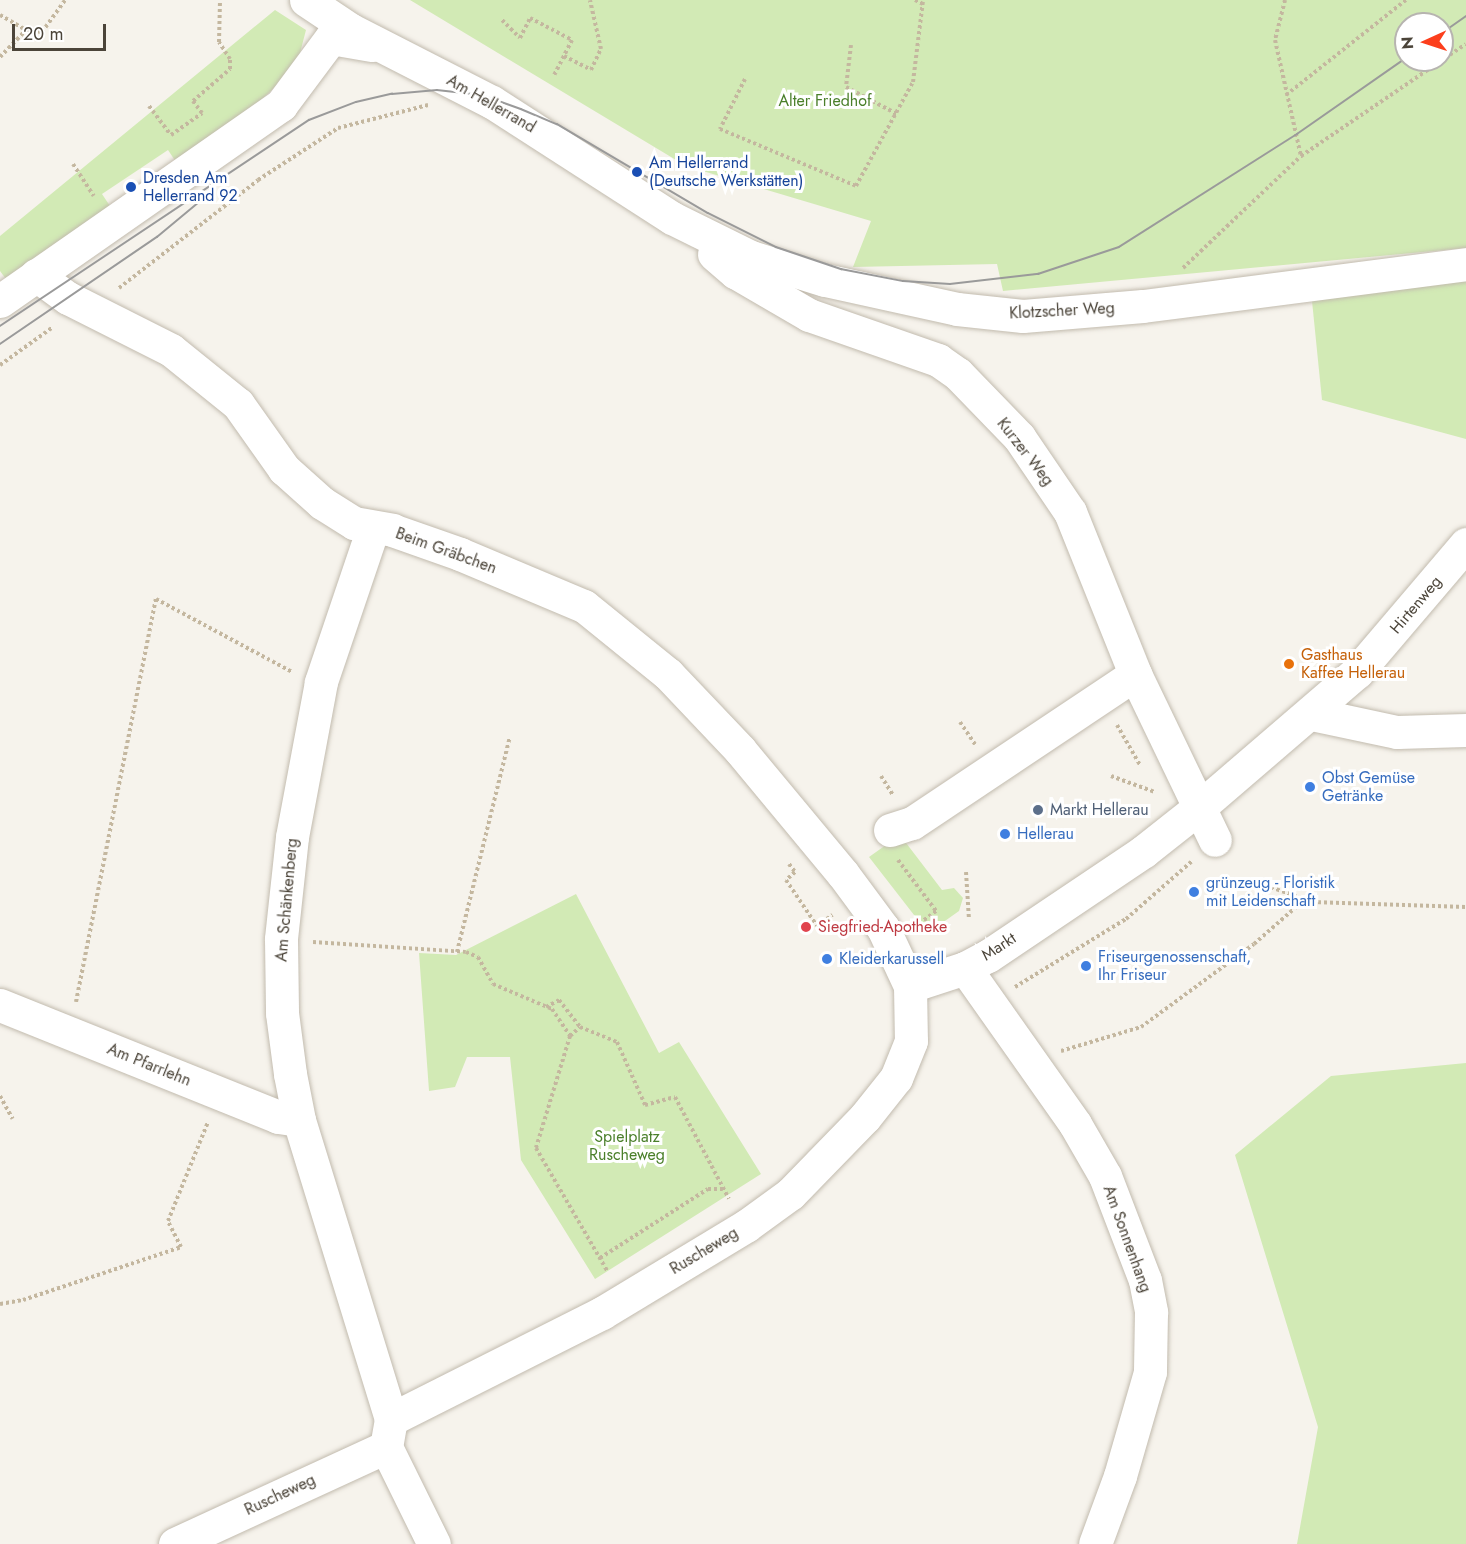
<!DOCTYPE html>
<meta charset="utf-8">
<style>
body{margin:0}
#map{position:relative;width:1466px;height:1544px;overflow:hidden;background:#f6f3ec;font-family:Jost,sans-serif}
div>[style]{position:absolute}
.green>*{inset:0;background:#d2eab5}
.path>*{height:4px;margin-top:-2px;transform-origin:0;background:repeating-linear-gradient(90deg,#c4b79f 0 3px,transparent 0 6px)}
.roads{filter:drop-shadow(0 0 2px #c2bbae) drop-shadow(0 0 2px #c2bbae)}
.minor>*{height:33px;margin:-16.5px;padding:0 16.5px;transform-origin:16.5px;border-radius:16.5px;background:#fff}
.tram>*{height:1.5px;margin:-0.75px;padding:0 0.75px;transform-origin:0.75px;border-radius:0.75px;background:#9a9a9a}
.dots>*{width:16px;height:16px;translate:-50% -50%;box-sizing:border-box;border:3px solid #fff;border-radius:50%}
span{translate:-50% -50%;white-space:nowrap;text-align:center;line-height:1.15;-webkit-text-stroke:6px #fff;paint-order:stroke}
.park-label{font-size:16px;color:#4a7f2a}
.street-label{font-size:16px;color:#4b4439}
.transit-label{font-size:16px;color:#164399}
.left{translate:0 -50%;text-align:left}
.food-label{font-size:16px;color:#c56008}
.shop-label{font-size:16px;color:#366cbe}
.service-label{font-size:16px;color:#4e5e75}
.health-label{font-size:16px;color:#be3a42}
.north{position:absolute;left:1394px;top:12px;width:60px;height:60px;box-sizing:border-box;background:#fff;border:2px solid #b7b4b0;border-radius:50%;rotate:267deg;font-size:16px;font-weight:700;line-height:24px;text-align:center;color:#4b4439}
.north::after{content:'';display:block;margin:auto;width:21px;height:27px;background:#fc3f1d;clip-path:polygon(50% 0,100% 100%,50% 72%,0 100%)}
.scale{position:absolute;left:12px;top:24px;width:94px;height:27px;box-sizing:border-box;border:3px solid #4b4439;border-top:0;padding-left:8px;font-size:18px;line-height:21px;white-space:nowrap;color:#4b4439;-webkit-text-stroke:4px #fff;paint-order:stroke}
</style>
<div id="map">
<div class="green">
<i style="clip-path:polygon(evenodd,410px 0,1466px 0,1466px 248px,1003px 291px,997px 264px,853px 267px,871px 221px,686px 166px,410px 0,1406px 24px,1442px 24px,1442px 60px,1406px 60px,1406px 24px)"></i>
<i style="clip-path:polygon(275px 10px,306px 30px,300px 53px,276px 86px,247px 113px,176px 162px,168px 150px,102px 194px,110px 206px,6px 279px,0 271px,0 236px)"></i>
<i style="clip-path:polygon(1466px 272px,1466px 439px,1322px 400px,1311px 291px)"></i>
<i style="clip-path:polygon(900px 835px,942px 890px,954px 888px,963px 898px,959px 911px,928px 933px,869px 857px)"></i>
<i style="clip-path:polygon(576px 894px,659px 1053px,679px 1042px,761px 1174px,595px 1279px,521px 1160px,510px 1057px,467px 1057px,455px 1087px,429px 1091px,419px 953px,456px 955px)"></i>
<i style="clip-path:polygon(1466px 1063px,1466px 1544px,1297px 1544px,1318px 1427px,1235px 1155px,1331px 1076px)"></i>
</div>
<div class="path">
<i style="left:915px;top:0;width:9px;rotate:27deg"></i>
<i style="left:1285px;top:0;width:41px;rotate:104deg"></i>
<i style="left:1275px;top:40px;width:119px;rotate:77.4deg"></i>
<i style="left:0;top:15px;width:30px;rotate:30deg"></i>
<i style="left:502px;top:20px;width:25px;rotate:45deg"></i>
<i style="left:520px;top:38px;width:22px;rotate:-63deg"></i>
<i style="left:530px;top:18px;width:47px;rotate:27.6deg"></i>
<i style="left:572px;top:40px;width:39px;rotate:117deg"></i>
<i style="left:851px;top:45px;width:42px;rotate:96.8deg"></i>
<i style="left:846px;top:87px;width:58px;rotate:27.9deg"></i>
<i style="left:564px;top:56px;width:30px;rotate:27deg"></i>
<i style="left:591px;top:70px;width:23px;rotate:-65deg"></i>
<i style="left:601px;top:49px;width:50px;rotate:-102.7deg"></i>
<i style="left:0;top:57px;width:37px;rotate:-46deg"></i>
<i style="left:26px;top:30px;width:16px;rotate:7deg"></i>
<i style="left:42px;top:32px;width:39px;rotate:-54deg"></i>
<i style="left:745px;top:79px;width:56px;rotate:116.6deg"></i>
<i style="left:720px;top:129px;width:147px;rotate:22.7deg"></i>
<i style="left:856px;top:186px;width:119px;rotate:-61.3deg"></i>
<i style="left:913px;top:82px;width:83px;rotate:-83deg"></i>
<i style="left:1286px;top:95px;width:153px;rotate:-38.4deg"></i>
<i style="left:149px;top:106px;width:36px;rotate:53deg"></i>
<i style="left:171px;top:135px;width:38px;rotate:-35deg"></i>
<i style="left:202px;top:113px;width:15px;rotate:-127deg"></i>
<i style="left:193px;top:101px;width:49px;rotate:-40.9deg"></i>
<i style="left:230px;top:69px;width:10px;rotate:-90deg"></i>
<i style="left:230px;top:59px;width:20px;rotate:-123deg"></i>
<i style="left:219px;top:42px;width:42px;rotate:-88.6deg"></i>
<i style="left:73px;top:164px;width:38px;rotate:57deg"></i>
<i style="left:1183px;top:268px;width:163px;rotate:-43.5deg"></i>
<i style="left:1301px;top:156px;width:199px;rotate:-34.2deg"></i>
<i style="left:119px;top:288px;width:176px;rotate:-37.8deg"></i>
<i style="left:258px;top:180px;width:95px;rotate:-33deg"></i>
<i style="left:338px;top:128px;width:93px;rotate:-14.3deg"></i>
<i style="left:0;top:365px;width:65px;rotate:-35.6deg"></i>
<i style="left:960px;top:722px;width:27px;rotate:56deg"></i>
<i style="left:1117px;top:725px;width:46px;rotate:60.1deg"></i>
<i style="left:881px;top:776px;width:22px;rotate:58deg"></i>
<i style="left:1111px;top:776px;width:47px;rotate:20deg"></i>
<i style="left:898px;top:860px;width:64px;rotate:53.3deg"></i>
<i style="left:936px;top:911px;width:25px;rotate:143deg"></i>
<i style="left:789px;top:864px;width:10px;rotate:53deg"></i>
<i style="left:795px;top:872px;width:12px;rotate:138deg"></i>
<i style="left:786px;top:880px;width:55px;rotate:56deg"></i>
<i style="left:817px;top:926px;width:19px;rotate:-36deg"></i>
<i style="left:966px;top:872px;width:48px;rotate:86.4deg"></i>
<i style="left:1254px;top:881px;width:62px;rotate:19.9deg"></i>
<i style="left:1312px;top:902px;width:154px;rotate:1.9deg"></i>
<i style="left:313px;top:942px;width:153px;rotate:3.7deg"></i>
<i style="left:466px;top:952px;width:13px;rotate:23deg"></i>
<i style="left:478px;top:957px;width:31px;rotate:61deg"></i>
<i style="left:493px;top:984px;width:64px;rotate:23deg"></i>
<i style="left:552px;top:1009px;width:32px;rotate:56deg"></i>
<i style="left:570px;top:1036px;width:117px;rotate:106.9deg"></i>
<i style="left:536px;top:1148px;width:143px;rotate:59.9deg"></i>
<i style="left:457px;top:952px;width:221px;rotate:-76.2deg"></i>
<i style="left:1015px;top:987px;width:130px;rotate:-31.5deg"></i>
<i style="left:1126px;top:919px;width:88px;rotate:-41.3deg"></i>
<i style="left:76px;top:1002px;width:411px;rotate:-78.8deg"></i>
<i style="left:156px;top:599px;width:154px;rotate:28.2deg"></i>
<i style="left:546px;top:1007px;width:15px;rotate:-28deg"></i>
<i style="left:559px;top:1000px;width:34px;rotate:52deg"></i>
<i style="left:580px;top:1027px;width:40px;rotate:22deg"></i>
<i style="left:617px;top:1042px;width:69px;rotate:66deg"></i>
<i style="left:645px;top:1105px;width:31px;rotate:-15deg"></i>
<i style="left:675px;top:1097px;width:115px;rotate:62.1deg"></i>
<i style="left:570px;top:1036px;width:13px;rotate:-42deg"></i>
<i style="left:1061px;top:1051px;width:84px;rotate:-16.7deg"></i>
<i style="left:1141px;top:1027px;width:140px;rotate:-36.3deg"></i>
<i style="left:1254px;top:944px;width:67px;rotate:-41.3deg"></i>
<i style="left:0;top:1096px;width:26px;rotate:61deg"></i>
<i style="left:600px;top:1258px;width:128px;rotate:-32.6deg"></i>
<i style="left:708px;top:1189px;width:14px"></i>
<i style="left:0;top:1304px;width:23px;rotate:-10deg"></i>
<i style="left:23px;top:1300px;width:167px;rotate:-18.5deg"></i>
<i style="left:181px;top:1247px;width:29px;rotate:-117deg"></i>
<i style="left:168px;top:1221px;width:107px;rotate:-68deg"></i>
</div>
<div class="roads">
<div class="minor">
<i style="left:306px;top:0;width:54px;rotate:33.7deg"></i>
<i style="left:351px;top:30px;width:158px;rotate:27.1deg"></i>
<i style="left:492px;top:102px;width:214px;rotate:32.8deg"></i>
<i style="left:672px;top:218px;width:88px;rotate:26.3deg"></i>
<i style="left:751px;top:257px;width:77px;rotate:17.3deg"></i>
<i style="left:825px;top:280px;width:135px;rotate:12.4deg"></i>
<i style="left:957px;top:309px;width:66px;rotate:6.1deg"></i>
<i style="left:1023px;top:316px;width:120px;rotate:-4.8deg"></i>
<i style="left:1143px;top:306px;width:326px;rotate:-7.4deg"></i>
<i style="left:714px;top:254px;width:28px;rotate:41deg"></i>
<i style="left:735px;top:272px;width:86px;rotate:30.2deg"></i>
<i style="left:809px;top:315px;width:137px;rotate:19.2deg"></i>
<i style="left:938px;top:360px;width:24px;rotate:35deg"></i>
<i style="left:958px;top:374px;width:88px;rotate:45.9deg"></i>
<i style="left:1019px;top:437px;width:91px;rotate:55.8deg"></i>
<i style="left:1070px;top:512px;width:175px;rotate:68.1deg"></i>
<i style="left:1135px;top:674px;width:184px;rotate:64.3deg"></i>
<i style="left:36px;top:275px;width:39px;rotate:36deg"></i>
<i style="left:68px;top:298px;width:115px;rotate:26.8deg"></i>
<i style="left:171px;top:350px;width:86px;rotate:38.9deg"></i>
<i style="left:238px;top:404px;width:80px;rotate:54.7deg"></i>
<i style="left:284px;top:469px;width:51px;rotate:41.8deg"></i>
<i style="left:322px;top:503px;width:38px;rotate:32deg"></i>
<i style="left:354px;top:523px;width:39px;rotate:10deg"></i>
<i style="left:392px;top:530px;width:72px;rotate:19.4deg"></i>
<i style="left:460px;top:554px;width:134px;rotate:22.8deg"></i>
<i style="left:584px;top:606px;width:108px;rotate:39deg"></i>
<i style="left:668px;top:674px;width:105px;rotate:46.5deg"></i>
<i style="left:740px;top:750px;width:161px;rotate:50.3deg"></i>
<i style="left:843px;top:874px;width:67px;rotate:53.5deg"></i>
<i style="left:883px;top:928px;width:64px;rotate:65deg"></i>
<i style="left:910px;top:986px;width:55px;rotate:89deg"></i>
<i style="left:911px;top:1041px;width:40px;rotate:112deg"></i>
<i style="left:896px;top:1078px;width:50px;rotate:128.5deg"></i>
<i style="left:865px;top:1117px;width:107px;rotate:134.2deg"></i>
<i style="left:790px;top:1194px;width:54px;rotate:144deg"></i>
<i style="left:746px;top:1226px;width:168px;rotate:148.9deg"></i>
<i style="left:602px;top:1313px;width:236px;rotate:153.3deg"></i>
<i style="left:0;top:301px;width:343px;rotate:-34.9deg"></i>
<i style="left:281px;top:105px;width:84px;rotate:-53.3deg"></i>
<i style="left:331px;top:38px;width:41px;rotate:9.9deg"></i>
<i style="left:373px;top:528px;width:163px;rotate:108.7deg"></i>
<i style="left:321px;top:682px;width:158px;rotate:100.6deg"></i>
<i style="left:292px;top:837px;width:103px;rotate:96.2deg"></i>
<i style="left:281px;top:939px;width:74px;rotate:89.2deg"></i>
<i style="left:282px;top:1013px;width:62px;rotate:82.5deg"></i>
<i style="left:290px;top:1074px;width:47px;rotate:78.9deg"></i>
<i style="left:299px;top:1120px;width:313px;rotate:72.9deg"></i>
<i style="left:391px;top:1419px;width:28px;rotate:100deg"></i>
<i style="left:1312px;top:714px;width:87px;rotate:12deg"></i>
<i style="left:1397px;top:732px;width:69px;rotate:-1.7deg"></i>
<i style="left:890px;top:830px;width:23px;rotate:-18deg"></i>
<i style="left:912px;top:823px;width:268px;rotate:-33.7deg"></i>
<i style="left:965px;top:968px;width:191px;rotate:54.8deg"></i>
<i style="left:1075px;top:1124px;width:60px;rotate:60deg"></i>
<i style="left:1105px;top:1176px;width:111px;rotate:69deg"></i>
<i style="left:1145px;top:1280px;width:33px;rotate:79deg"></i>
<i style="left:1151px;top:1312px;width:60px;rotate:91deg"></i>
<i style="left:1150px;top:1372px;width:108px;rotate:106.1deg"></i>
<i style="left:1120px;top:1476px;width:72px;rotate:110.2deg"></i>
<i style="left:910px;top:986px;width:58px;rotate:-18.1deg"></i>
<i style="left:965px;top:968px;width:26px;rotate:-28deg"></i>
<i style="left:988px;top:956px;width:188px;rotate:-33.9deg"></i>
<i style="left:1144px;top:851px;width:73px;rotate:-38.3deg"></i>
<i style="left:1201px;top:806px;width:206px;rotate:-40.7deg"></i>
<i style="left:1357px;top:672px;width:168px;rotate:-49.6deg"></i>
<i style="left:0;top:1005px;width:300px;rotate:21.9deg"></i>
<i style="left:278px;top:1117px;width:21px;rotate:8deg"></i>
<i style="left:386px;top:1447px;width:108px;rotate:63.7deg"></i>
<i style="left:175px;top:1544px;width:232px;rotate:-24.7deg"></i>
</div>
</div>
<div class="tram">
<i style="left:1442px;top:33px;width:29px;rotate:-35deg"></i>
<i style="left:0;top:326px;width:371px;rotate:-33.7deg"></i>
<i style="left:309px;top:120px;width:50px;rotate:-21deg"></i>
<i style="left:356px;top:102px;width:37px;rotate:-13deg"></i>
<i style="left:392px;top:94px;width:45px;rotate:-5.1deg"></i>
<i style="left:437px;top:90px;width:45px;rotate:6.3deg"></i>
<i style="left:482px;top:95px;width:41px;rotate:19.7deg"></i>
<i style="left:521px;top:109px;width:39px;rotate:23deg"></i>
<i style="left:557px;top:124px;width:175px;rotate:30.5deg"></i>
<i style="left:708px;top:213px;width:76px;rotate:26.6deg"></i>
<i style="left:776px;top:247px;width:69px;rotate:18.7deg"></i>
<i style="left:841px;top:269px;width:63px;rotate:11deg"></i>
<i style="left:903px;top:281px;width:47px;rotate:3.7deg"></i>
<i style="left:950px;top:284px;width:89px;rotate:-6.5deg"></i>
<i style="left:1038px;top:274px;width:85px;rotate:-18.4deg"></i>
<i style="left:1119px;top:247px;width:211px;rotate:-32.4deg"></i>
<i style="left:1297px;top:134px;width:133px;rotate:-34.9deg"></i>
<i style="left:0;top:344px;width:190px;rotate:-34.3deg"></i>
<i style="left:157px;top:237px;width:53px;rotate:-39.7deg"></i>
</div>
<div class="dots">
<i style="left:637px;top:172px;background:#1a4fb4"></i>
<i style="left:131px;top:187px;background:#1a4fb4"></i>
<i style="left:1289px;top:664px;background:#e8710a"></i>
<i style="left:1310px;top:787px;background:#3f7fe0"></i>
<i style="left:1038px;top:810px;background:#5c6f8a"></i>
<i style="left:1005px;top:834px;background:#3f7fe0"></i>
<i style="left:1194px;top:892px;background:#3f7fe0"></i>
<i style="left:806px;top:927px;background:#e0444e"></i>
<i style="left:827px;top:959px;background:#3f7fe0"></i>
<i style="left:1086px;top:966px;background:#3f7fe0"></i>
</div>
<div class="park-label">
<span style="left:825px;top:101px">Alter Friedhof</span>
<span style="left:627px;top:1146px">Spielplatz<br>Ruscheweg</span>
</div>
<div class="street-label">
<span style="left:491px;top:104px;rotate:30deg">Am Hellerrand</span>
<span style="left:1062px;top:311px;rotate:-3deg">Klotzscher Weg</span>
<span style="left:1025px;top:452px;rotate:52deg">Kurzer Weg</span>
<span style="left:446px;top:551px;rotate:20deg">Beim Gräbchen</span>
<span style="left:1416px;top:605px;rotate:-50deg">Hirtenweg</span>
<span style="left:287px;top:900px;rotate:-85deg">Am Schänkenberg</span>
<span style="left:999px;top:947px;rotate:-33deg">Markt</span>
<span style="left:149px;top:1065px;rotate:22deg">Am Pfarrlehn</span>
<span style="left:1127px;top:1239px;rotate:70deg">Am Sonnenhang</span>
<span style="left:704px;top:1251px;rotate:-31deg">Ruscheweg</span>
<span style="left:280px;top:1495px;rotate:-25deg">Ruscheweg</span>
</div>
<div class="transit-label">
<span class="left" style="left:649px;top:172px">Am Hellerrand<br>(Deutsche Werkstätten)</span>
<span class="left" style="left:143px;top:187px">Dresden Am<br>Hellerrand 92</span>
</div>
<div class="food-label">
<span class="left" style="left:1301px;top:664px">Gasthaus<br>Kaffee Hellerau</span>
</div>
<div class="shop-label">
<span class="left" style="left:1322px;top:787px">Obst Gemüse<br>Getränke</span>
<span class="left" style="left:1017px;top:834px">Hellerau</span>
<span class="left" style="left:1206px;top:892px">grünzeug - Floristik<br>mit Leidenschaft</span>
<span class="left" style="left:1098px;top:966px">Friseurgenossenschaft,<br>Ihr Friseur</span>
<span class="left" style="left:839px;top:959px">Kleiderkarussell</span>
</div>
<div class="service-label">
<span class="left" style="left:1050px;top:810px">Markt Hellerau</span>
</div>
<div class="health-label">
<span class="left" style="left:818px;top:927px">Siegfried-Apotheke</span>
</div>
<div class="north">N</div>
<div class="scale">20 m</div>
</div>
